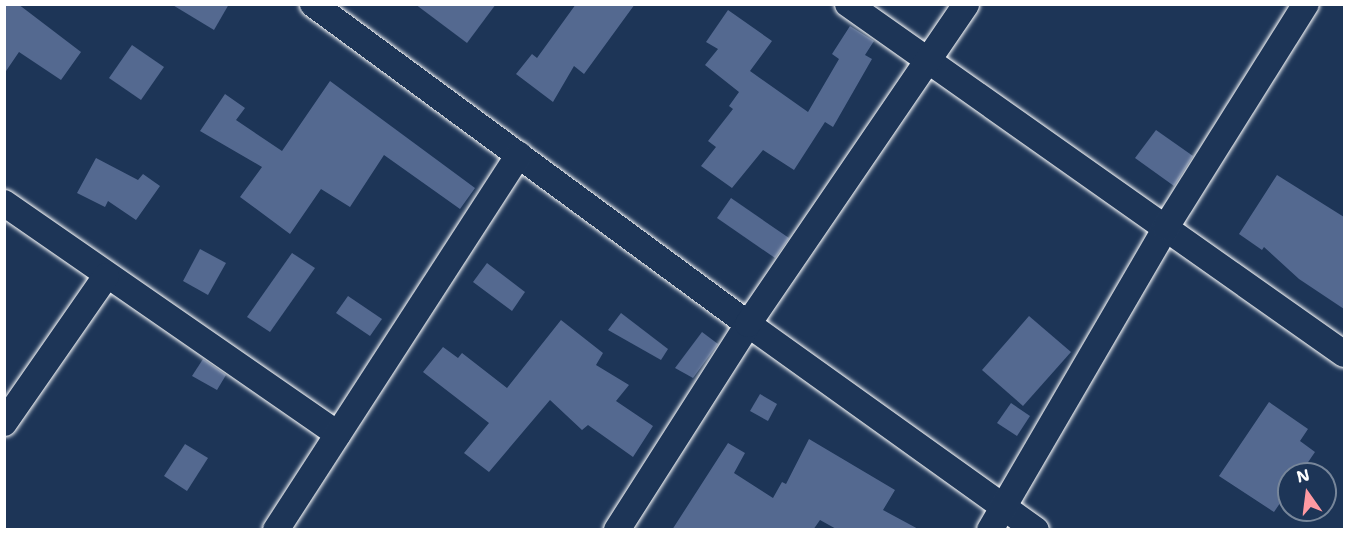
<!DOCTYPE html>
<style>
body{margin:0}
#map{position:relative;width:1349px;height:534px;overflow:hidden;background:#1d3557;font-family:"Shantell Sans",sans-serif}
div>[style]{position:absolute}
.building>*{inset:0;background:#546990}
.roads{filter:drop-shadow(0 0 2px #fff) drop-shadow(0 0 2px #fff)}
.minor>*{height:26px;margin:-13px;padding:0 13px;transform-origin:13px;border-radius:13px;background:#1d3557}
span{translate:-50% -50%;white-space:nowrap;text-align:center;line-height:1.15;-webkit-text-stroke:5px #1d3557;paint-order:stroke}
.frame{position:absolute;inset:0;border:6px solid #fff;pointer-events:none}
.north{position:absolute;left:1277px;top:462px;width:60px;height:60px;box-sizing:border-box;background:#1d3557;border:2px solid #77869a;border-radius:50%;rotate:346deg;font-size:16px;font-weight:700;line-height:24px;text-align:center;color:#fff}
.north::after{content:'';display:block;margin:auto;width:21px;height:27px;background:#ff9aa2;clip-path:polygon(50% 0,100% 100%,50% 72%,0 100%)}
</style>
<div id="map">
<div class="building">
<i style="clip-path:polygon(4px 4px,18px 4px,81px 52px,61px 80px,19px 52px,4px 74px)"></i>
<i style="clip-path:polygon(171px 4px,229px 4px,214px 30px)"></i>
<i style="clip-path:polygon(415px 4px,496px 4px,467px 43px)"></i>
<i style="clip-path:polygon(576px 4px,635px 4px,584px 74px,574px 66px,553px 102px,516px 74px,532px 54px,537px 58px)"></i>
<i style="clip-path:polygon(728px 10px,772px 41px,750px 71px,808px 112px,839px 59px,832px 54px,850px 26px,874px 41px,865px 55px,872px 59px,833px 127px,825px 122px,794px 170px,763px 150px,732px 188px,701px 166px,716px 147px,708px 141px,733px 109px,729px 106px,739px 92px,705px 65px,718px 49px,706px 42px)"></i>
<i style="clip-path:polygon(132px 45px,164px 67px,141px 100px,109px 78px)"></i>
<i style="clip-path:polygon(330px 81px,475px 188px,460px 209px,384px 155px,350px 207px,321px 189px,290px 234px,240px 197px,262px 167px,200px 131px,225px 94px,245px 108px,236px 120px,282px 151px)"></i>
<i style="clip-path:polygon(1156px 130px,1193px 156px,1174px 186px,1135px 158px)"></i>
<i style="clip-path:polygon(96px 158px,138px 180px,143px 174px,160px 186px,136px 220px,108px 201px,105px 207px,77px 193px)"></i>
<i style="clip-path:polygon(1277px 175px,1344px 217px,1344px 309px,1299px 279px,1264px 247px,1262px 250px,1239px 234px)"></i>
<i style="clip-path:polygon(731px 198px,789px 238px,775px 258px,717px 218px)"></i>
<i style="clip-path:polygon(200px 249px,226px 263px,208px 295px,183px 281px)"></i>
<i style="clip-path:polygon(292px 253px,315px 268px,270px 332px,247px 317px)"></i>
<i style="clip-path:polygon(487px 263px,525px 292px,512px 311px,473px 282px)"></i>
<i style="clip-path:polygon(348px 296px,382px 319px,370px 336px,336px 313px)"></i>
<i style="clip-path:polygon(621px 313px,668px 349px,661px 360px,608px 330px)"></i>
<i style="clip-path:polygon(1029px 316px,1071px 352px,1023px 406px,982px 370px)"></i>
<i style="clip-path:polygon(561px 320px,603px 353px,596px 365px,629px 385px,616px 401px,653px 426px,633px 457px,588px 425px,582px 430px,550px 400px,489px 472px,464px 453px,489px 423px,423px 372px,443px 347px,458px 358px,462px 353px,507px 388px)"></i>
<i style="clip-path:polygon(702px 332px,718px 344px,693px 378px,675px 368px)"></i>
<i style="clip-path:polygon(203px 359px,226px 375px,217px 390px,192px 376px)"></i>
<i style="clip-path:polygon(760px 394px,777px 404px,768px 421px,750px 411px)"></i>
<i style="clip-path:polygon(1269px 402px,1308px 429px,1300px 441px,1315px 452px,1300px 474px,1289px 474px,1289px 490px,1274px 512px,1219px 476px)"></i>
<i style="clip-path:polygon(1011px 403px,1030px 416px,1017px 436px,997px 423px)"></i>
<i style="clip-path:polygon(809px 439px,895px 490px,883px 510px,920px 530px,838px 530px,820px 520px,813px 530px,672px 530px,728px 443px,745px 453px,734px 473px,773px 498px,782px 482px,786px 484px)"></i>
<i style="clip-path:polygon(185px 444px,208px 458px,187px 491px,164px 476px)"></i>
</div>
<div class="roads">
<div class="minor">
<i style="left:313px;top:4px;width:540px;rotate:36.34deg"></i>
<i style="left:748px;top:324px;width:354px;rotate:35.6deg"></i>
<i style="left:848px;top:4px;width:607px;rotate:35.21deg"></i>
<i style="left:4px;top:203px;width:406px;rotate:34.7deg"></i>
<i style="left:4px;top:423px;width:179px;rotate:-55.2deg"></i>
<i style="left:276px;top:530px;width:447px;rotate:-57.1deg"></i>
<i style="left:617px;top:530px;width:244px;rotate:-57.5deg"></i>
<i style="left:748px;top:324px;width:387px;rotate:-55.7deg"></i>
<i style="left:990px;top:530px;width:350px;rotate:-59.8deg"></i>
<i style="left:1166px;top:227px;width:263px;rotate:-57.9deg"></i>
</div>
</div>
<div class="frame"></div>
<div class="north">N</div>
</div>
